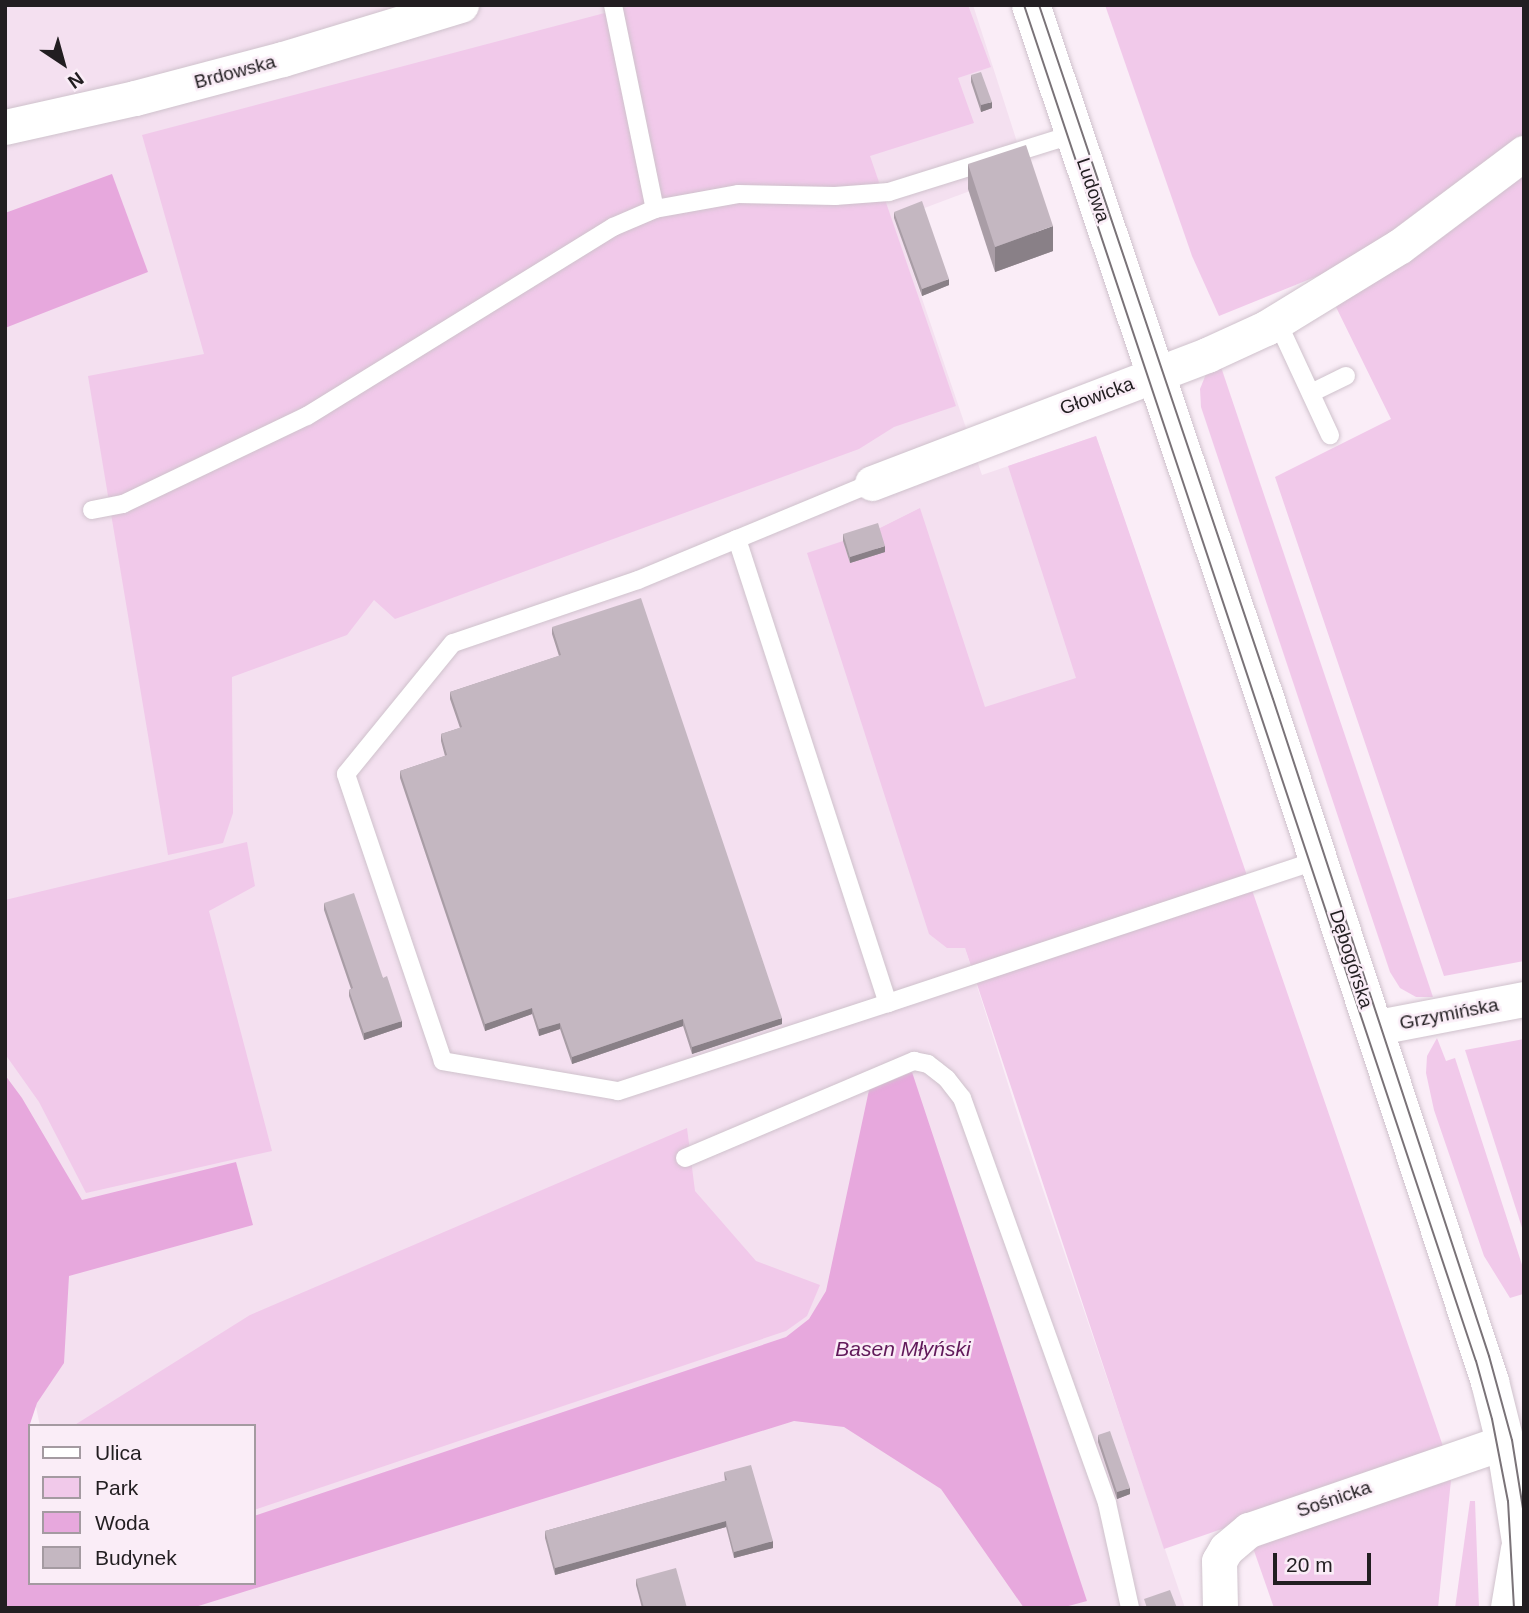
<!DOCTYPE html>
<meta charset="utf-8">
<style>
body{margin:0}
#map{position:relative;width:1529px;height:1613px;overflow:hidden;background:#faedf7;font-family:Helvetica,sans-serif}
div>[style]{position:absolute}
.built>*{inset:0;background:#f4e0f0}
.green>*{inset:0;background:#f1c9ea}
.water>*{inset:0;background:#e7a8dd}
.roads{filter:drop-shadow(0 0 2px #cfc2cc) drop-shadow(0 0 2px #cfc2cc)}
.service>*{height:18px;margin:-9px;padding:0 9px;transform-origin:9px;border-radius:9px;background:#fff}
.minor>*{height:35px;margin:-17.5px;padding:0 17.5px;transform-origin:17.5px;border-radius:17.5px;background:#fff}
.tertiary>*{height:38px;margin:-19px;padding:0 19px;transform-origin:19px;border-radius:19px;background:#fff}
.tram>*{height:2px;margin:-1px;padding:0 1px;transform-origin:1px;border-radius:1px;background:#7a7378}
.wall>*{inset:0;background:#a99da6}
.shaded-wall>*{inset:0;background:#898087}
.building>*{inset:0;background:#c4b7c1}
span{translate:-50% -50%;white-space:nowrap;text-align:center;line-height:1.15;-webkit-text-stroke:5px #faedf7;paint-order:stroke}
.street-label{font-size:19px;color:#221e21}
.water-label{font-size:21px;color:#61195a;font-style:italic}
.frame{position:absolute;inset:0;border:7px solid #221e21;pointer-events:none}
.legend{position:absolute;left:28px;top:1424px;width:228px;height:161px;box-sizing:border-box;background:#faedf7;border:2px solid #a49aa1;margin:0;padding:9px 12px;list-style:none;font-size:21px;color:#221e21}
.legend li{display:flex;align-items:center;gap:14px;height:35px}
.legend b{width:35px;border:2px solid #a49aa1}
.north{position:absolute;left:28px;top:28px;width:70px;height:70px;-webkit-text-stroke:5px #faedf7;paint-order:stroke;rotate:144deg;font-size:19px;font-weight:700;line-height:28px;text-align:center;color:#221e21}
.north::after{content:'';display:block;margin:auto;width:24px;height:32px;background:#221e21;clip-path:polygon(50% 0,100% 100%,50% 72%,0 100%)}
.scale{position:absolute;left:1273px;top:1553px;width:98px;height:32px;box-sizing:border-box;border:4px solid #221e21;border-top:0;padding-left:9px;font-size:21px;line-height:24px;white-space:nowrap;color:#221e21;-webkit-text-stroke:5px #faedf7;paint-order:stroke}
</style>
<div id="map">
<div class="built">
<i style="clip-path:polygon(5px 5px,973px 5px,1026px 170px,895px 219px,982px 475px,1096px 436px,1238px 853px,965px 948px,1021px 1125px,1185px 1608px,73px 1608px,254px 1583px,254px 1426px,40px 1426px,26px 1360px,5px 1231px)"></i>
</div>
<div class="green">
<i style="clip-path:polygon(635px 5px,968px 5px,991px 67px,958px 78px,974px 123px,870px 156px,956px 406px,894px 427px,859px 449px,395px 619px,374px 600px,347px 635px,232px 677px,233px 813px,223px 843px,168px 855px,88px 376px,204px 354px,142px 135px)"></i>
<i style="clip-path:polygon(1105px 5px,1524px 5px,1524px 136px,1345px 265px,1219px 316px,1192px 256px)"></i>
<i style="clip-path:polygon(1524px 172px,1524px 961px,1444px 976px,1275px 477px,1391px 419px,1336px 307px)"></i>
<i style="clip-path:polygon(1219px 361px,1433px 997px,1416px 997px,1400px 988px,1390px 972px,1201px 407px,1200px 389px,1206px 374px)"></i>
<i style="clip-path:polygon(1096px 436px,1445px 1452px,1164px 1549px,965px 948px,947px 948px,929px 934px,807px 553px,843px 541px,850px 563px,884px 552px,878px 529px,920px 508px,985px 707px,1076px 678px,1008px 466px)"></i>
<i style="clip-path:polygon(247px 842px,255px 886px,209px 911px,272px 1151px,86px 1193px,39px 1102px,5px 1054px,5px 900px)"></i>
<i style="clip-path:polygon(1437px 1038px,1446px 1061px,1455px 1058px,1524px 1271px,1523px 1294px,1510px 1298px,1484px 1256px,1434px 1110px,1426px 1073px,1427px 1056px)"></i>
<i style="clip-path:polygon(1524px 1039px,1524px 1234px,1465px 1050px)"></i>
<i style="clip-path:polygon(687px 1128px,695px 1191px,756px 1261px,820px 1285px,807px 1316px,786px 1331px,254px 1510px,254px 1426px,73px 1426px,250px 1315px)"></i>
<i style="clip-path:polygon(1451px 1480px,1438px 1608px,1274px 1608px,1252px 1545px)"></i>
<i style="clip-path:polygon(1470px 1501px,1475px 1501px,1479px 1608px,1455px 1608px)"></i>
</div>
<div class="water">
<i style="clip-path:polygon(112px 174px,148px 272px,5px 328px,5px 213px)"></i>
<i style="clip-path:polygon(912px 1072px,1087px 1601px,1061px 1608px,1024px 1608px,941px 1489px,844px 1427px,794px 1421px,192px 1608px,5px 1608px,5px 1075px,22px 1098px,82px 1200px,236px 1162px,253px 1225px,69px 1276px,64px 1363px,37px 1403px,29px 1427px,30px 1583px,254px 1583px,254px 1516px,786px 1337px,809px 1319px,826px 1291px,869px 1090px)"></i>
</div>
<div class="roads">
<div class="service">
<i style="left:613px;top:5px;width:208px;rotate:78.4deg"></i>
<i style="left:1277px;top:321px;width:126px;rotate:65.1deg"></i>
<i style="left:1311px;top:393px;width:39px;rotate:-26deg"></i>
<i style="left:92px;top:510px;width:32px;rotate:-11deg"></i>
<i style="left:123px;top:504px;width:204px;rotate:-25.6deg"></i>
<i style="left:307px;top:416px;width:360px;rotate:-31.7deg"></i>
<i style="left:613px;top:227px;width:46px;rotate:-23.2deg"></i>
<i style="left:655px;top:209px;width:84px;rotate:-10.2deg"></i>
<i style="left:738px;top:194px;width:97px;rotate:1.2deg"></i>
<i style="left:835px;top:196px;width:54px;rotate:-4.2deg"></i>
<i style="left:889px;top:192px;width:194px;rotate:-17.4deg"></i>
<i style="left:737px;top:539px;width:488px;rotate:72deg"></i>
<i style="left:888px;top:1003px;width:284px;rotate:161.9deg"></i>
<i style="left:618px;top:1091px;width:178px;rotate:-170.3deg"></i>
<i style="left:443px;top:1061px;width:303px;rotate:-108.7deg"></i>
<i style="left:346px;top:774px;width:169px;rotate:-50.8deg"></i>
<i style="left:453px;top:643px;width:195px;rotate:-18.8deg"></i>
<i style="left:638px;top:580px;width:107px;rotate:-22.5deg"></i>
<i style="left:737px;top:539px;width:146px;rotate:-22.5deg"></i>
<i style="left:888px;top:1003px;width:453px;rotate:-18.4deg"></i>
<i style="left:685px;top:1158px;width:249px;rotate:-23deg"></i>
<i style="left:914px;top:1061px;width:14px;rotate:12deg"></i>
<i style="left:928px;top:1064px;width:24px;rotate:38deg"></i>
<i style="left:947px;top:1079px;width:24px;rotate:52deg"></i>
<i style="left:962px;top:1098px;width:430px;rotate:70.3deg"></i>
<i style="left:1107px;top:1503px;width:107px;rotate:77.6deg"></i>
</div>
<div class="minor">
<i style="left:5px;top:127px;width:133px;rotate:-12.6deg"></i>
<i style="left:135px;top:98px;width:153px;rotate:-14.8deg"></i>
<i style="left:283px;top:59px;width:186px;rotate:-16.9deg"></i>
<i style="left:872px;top:483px;width:359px;rotate:-20.9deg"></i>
<i style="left:1207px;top:355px;width:65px;rotate:-24.6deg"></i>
<i style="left:1266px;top:328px;width:157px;rotate:-31.5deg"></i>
<i style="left:1400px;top:246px;width:155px;rotate:-36.9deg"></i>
<i style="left:1373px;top:1028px;width:154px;rotate:-10.9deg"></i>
<i style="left:1220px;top:1608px;width:47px;rotate:-91.2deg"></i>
<i style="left:1219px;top:1561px;width:14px;rotate:-60deg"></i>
<i style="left:1226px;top:1549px;width:30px;rotate:-40deg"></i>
<i style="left:1249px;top:1530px;width:271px;rotate:-19deg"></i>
</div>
<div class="tertiary">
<i style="left:1031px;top:5px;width:735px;rotate:71.34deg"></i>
<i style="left:1266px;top:701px;width:717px;rotate:71.79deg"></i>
<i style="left:1490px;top:1382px;width:62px;rotate:76deg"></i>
<i style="left:1505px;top:1442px;width:120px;rotate:80.9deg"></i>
<i style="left:1510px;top:1608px;width:60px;rotate:-80.4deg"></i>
</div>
</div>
<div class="tram">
<i style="left:1024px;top:5px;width:1429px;rotate:71.57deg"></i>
<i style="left:1476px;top:1361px;width:60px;rotate:74.6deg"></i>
<i style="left:1492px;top:1419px;width:84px;rotate:79deg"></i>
<i style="left:1508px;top:1501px;width:107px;rotate:86.8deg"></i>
<i style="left:1039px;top:5px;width:732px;rotate:71.37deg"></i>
<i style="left:1273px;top:699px;width:692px;rotate:71.8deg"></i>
<i style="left:1489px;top:1356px;width:87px;rotate:74.7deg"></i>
<i style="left:1512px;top:1440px;width:76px;rotate:80.9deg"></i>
</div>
<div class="wall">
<i style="clip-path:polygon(971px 75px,992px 108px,981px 112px,971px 82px)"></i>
<i style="clip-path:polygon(968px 164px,1053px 251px,995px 272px,968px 189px)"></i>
<i style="clip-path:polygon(894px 212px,949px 285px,922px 296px,894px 218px)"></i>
<i style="clip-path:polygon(843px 534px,885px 552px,850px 563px,843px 541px)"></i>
<i style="clip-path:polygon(552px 627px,782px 1024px,692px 1054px,683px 1026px,572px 1064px,560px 1029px,539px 1036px,532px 1014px,485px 1031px,400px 778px,400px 771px,445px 756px,441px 741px,441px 734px,460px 728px,450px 699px,450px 692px,559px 656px,552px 634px)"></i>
<i style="clip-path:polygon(324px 903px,383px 978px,402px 1027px,364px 1040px,349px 996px,349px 990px,351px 989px,324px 910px)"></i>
<i style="clip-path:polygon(1098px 1435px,1130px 1494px,1117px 1499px,1098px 1442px)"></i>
<i style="clip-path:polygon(724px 1472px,773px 1548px,734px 1558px,726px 1527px,555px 1575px,545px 1538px,545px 1531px,725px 1481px)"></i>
<i style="clip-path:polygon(636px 1579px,687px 1608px,642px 1608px,636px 1585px)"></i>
</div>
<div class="shaded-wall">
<i style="clip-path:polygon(992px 102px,992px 108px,981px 112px,981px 105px)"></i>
<i style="clip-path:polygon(1053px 226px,1053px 251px,995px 272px,995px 247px)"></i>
<i style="clip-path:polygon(949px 279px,949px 285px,922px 296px,922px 289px)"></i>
<i style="clip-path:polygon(885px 546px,885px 552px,850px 563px,850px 557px)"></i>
<i style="clip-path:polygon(532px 1008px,532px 1014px,485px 1031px,485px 1024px)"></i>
<i style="clip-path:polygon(782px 1018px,782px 1024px,692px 1054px,692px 1047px)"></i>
<i style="clip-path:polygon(683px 1019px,683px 1026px,572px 1064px,572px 1057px)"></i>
<i style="clip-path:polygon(402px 1021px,402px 1027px,364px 1040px,364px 1033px)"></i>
<i style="clip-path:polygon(560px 1023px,560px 1029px,539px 1036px,539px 1029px)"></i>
<i style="clip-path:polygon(1130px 1488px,1130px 1494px,1117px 1499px,1117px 1492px)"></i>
<i style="clip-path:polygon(726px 1521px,726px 1527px,555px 1575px,555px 1568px)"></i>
<i style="clip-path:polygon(773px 1541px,773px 1548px,734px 1558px,734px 1552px)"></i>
</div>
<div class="building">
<i style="clip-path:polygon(981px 72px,992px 102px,981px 105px,971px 75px)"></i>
<i style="clip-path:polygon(1026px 145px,1053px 226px,995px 247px,968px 164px)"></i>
<i style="clip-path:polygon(922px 201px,949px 279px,922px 289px,894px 212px)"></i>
<i style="clip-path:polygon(878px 523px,885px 546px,850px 557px,843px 534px)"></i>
<i style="clip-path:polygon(641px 598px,782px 1018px,692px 1047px,683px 1019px,572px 1057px,560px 1023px,539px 1029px,532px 1008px,485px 1024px,400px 771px,447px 755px,441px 734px,462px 727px,450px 692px,561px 655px,552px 627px)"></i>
<i style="clip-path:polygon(354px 893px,383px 978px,387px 976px,402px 1021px,364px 1033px,349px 990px,353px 988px,324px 903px)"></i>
<i style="clip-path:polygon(1110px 1431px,1130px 1488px,1117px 1492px,1098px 1435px)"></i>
<i style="clip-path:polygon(751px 1465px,773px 1541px,734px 1552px,726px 1521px,555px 1568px,545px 1531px,727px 1480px,724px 1472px)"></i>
<i style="clip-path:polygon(676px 1568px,687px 1608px,644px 1608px,636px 1579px)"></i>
<i style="clip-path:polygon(1170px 1590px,1177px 1608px,1147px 1608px,1144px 1599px)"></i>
</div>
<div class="street-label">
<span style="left:235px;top:72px;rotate:-15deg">Brdowska</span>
<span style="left:1093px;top:190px;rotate:71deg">Ludowa</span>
<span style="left:1097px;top:396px;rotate:-20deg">Głowicka</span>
<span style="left:1351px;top:959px;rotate:72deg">Dębogórska</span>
<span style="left:1449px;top:1014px;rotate:-11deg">Grzymińska</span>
<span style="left:1334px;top:1499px;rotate:-19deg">Sośnicka</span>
</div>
<div class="water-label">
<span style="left:903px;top:1349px">Basen Młyński</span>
</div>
<div class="frame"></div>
<ul class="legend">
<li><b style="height:9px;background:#fff"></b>Ulica</li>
<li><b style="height:19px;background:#f1c9ea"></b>Park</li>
<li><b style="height:19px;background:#e7a8dd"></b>Woda</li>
<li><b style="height:19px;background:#c4b7c1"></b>Budynek</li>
</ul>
<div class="north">N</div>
<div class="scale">20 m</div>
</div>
